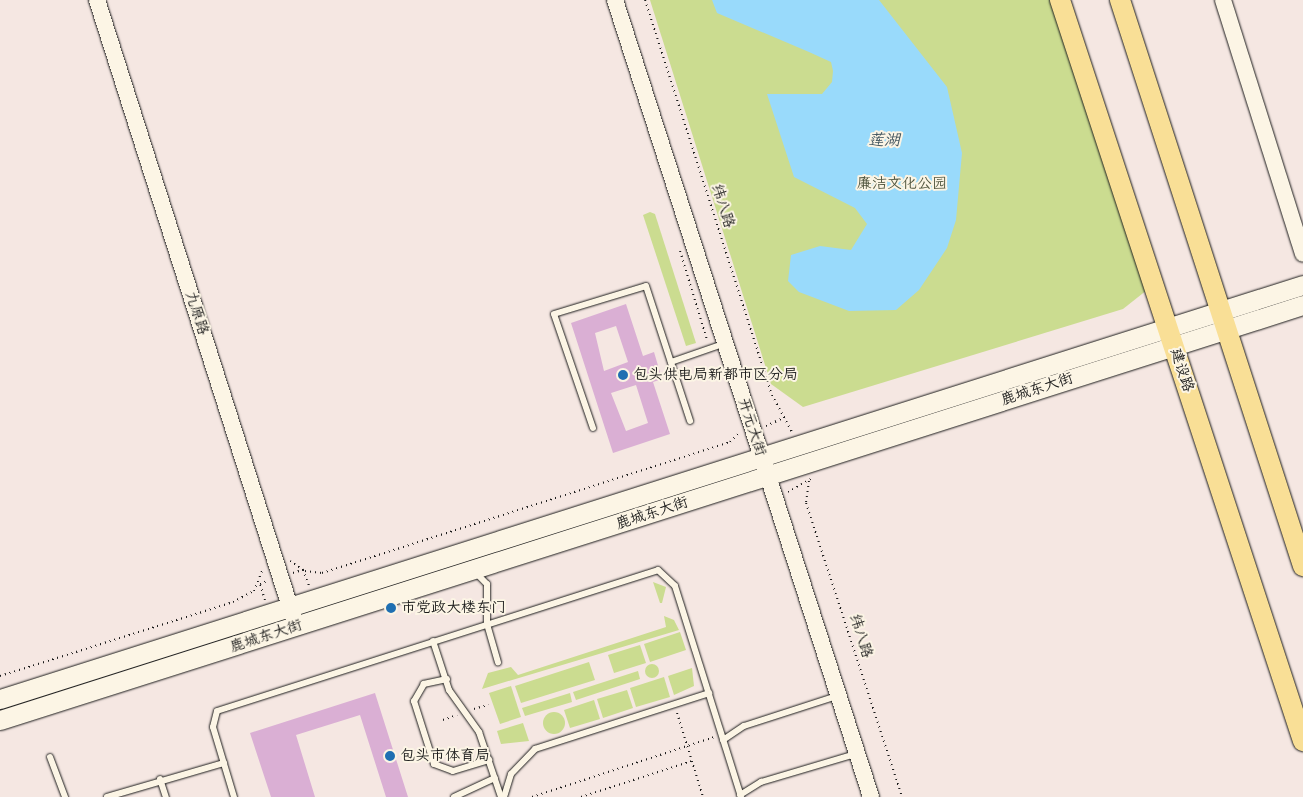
<!DOCTYPE html>
<meta charset="utf-8">
<style>
body{margin:0}
#map{position:relative;width:1303px;height:797px;overflow:hidden;background:#f5e7e2;font-family:"Architects Daughter","LXGW WenKai TC",sans-serif}
div>[style]{position:absolute}
.green>*{inset:0;background:#cbdc90}
.round{border-radius:50%}
.water>*{inset:0;background:#99dafb}
.building>*{inset:0;background:#daafd4}
.path>*{height:2px;margin-top:-1px;transform-origin:0;background:repeating-linear-gradient(90deg,#1c1c1c 0 1px,transparent 0 5px)}
.roads{filter:drop-shadow(0 0 1px #1c1c1c) drop-shadow(0 0 1px #1c1c1c)}
.service>*{height:6px;margin:-3px;padding:0 3px;transform-origin:3px;border-radius:3px;background:#fcf5e5}
.tertiary>*{height:16px;margin:-8px;padding:0 8px;transform-origin:8px;border-radius:8px;background:#fcf5e5}
.secondary>*{height:19px;margin:-9.5px;padding:0 9.5px;transform-origin:9.5px;border-radius:9.5px;background:#fcf5e5}
.primary>*{height:20px;margin:-10px;padding:0 10px;transform-origin:10px;border-radius:10px;background:#f9df96}
.dots>*{width:14px;height:14px;translate:-50% -50%;box-sizing:border-box;border:2px solid #fcf5e5;border-radius:50%}
span{translate:-50% -50%;white-space:nowrap;text-align:center;line-height:1.15;-webkit-text-stroke:4px #fcf5e5;paint-order:stroke}
.park-label{font-size:15px;color:#51563f}
.street-label{font-size:15px;color:#1c1c1c}
.poi-label{font-size:15px;color:#1c1c1c}
.left{translate:0 -50%;text-align:left}
.water-label{font-size:16px;color:#42555f;font-style:italic}
</style>
<div id="map">
<div class="green">
<i style="clip-path:polygon(650px 0,1052px 0,1147px 290px,1123px 309px,803px 407px,771px 384px)"></i>
<i style="clip-path:polygon(650px 212px,655px 214px,696px 343px,686px 346px,643px 215px)"></i>
<i style="clip-path:polygon(653px 582px,666px 587px,662px 603px,660px 603px)"></i>
<i style="clip-path:polygon(664px 616px,674px 620px,679px 630px,482px 689px,488px 673px,511px 667px,518px 675px,666px 627px)"></i>
<i style="clip-path:polygon(680px 632px,686px 650px,650px 662px,644px 644px)"></i>
<i style="clip-path:polygon(640px 645px,646px 663px,614px 673px,608px 655px)"></i>
<i style="clip-path:polygon(589px 662px,595px 680px,521px 703px,515px 686px)"></i>
<i class="round" style="left:645px;top:664px;width:14px;height:14px"></i>
<i style="clip-path:polygon(692px 668px,694px 686px,674px 695px,668px 676px)"></i>
<i style="clip-path:polygon(638px 671px,640px 679px,576px 700px,573px 692px)"></i>
<i style="clip-path:polygon(664px 677px,670px 697px,636px 707px,630px 688px)"></i>
<i style="clip-path:polygon(511px 686px,521px 717px,500px 724px,489px 693px)"></i>
<i style="clip-path:polygon(627px 690px,633px 708px,603px 718px,597px 699px)"></i>
<i style="clip-path:polygon(570px 693px,572px 702px,525px 716px,522px 708px)"></i>
<i style="clip-path:polygon(594px 700px,600px 719px,570px 728px,564px 710px)"></i>
<i class="round" style="left:543px;top:712px;width:22px;height:22px"></i>
<i style="clip-path:polygon(523px 723px,529px 741px,501px 744px,497px 731px)"></i>
</div>
<div class="water">
<i style="clip-path:polygon(712px 0,879px 0,947px 87px,962px 153px,956px 220px,947px 248px,919px 290px,896px 310px,849px 311px,799px 292px,788px 281px,791px 255px,820px 246px,851px 250px,867px 224px,855px 208px,794px 177px,767px 94px,822px 94px,832px 82px,833px 71px,831px 62px,809px 52px,717px 13px)"></i>
</div>
<div class="building">
<i style="clip-path:polygon(evenodd,626px 304px,643px 356px,654px 352px,662px 379px,653px 382px,670px 434px,613px 453px,571px 323px,626px 304px,616px 326px,628px 362px,604px 371px,595px 333px,616px 326px,626px 304px,636px 385px,648px 423px,626px 431px,611px 393px,636px 385px)"></i>
<i style="clip-path:polygon(375px 693px,408px 797px,386px 797px,360px 715px,296px 735px,315px 797px,271px 797px,250px 733px)"></i>
</div>
<div class="path">
<i style="left:645px;top:0;width:415px;rotate:72.2deg"></i>
<i style="left:772px;top:395px;width:42px;rotate:61.6deg"></i>
<i style="left:680px;top:251px;width:93px;rotate:73.1deg"></i>
<i style="left:766px;top:426px;width:23px;rotate:-25deg"></i>
<i style="left:809px;top:481px;width:22px;rotate:98deg"></i>
<i style="left:806px;top:503px;width:309px;rotate:71.9deg"></i>
<i style="left:788px;top:492px;width:28px;rotate:-30deg"></i>
<i style="left:290px;top:561px;width:18px;rotate:34deg"></i>
<i style="left:305px;top:571px;width:17px;rotate:7deg"></i>
<i style="left:322px;top:573px;width:429px;rotate:-17.8deg"></i>
<i style="left:730px;top:442px;width:13px;rotate:-45deg"></i>
<i style="left:293px;top:573px;width:10px;rotate:-17deg"></i>
<i style="left:303px;top:570px;width:17px;rotate:69deg"></i>
<i style="left:265px;top:600px;width:17px;rotate:-107deg"></i>
<i style="left:260px;top:584px;width:8px;rotate:-23deg"></i>
<i style="left:0;top:676px;width:244px;rotate:-17.6deg"></i>
<i style="left:233px;top:602px;width:24px;rotate:-28deg"></i>
<i style="left:254px;top:591px;width:24px;rotate:-68deg"></i>
<i style="left:474px;top:709px;width:15px;rotate:-16deg"></i>
<i style="left:677px;top:713px;width:88px;rotate:72.8deg"></i>
<i style="left:443px;top:720px;width:15px;rotate:-20deg"></i>
<i style="left:532px;top:797px;width:192px;rotate:-18.2deg"></i>
<i style="left:581px;top:797px;width:117px;rotate:-18deg"></i>
</div>
<div class="roads">
<div class="service">
<i style="left:671px;top:362px;width:55px;rotate:-19.1deg"></i>
<i style="left:593px;top:428px;width:120px;rotate:-108.9deg"></i>
<i style="left:554px;top:314px;width:96px;rotate:-16.9deg"></i>
<i style="left:646px;top:286px;width:142px;rotate:71.9deg"></i>
<i style="left:475px;top:572px;width:17px;rotate:45deg"></i>
<i style="left:487px;top:584px;width:40px;rotate:90deg"></i>
<i style="left:487px;top:624px;width:40px;rotate:74deg"></i>
<i style="left:433px;top:641px;width:52px;rotate:71.9deg"></i>
<i style="left:449px;top:690px;width:52px;rotate:54.5deg"></i>
<i style="left:479px;top:732px;width:69px;rotate:71.3deg"></i>
<i style="left:447px;top:679px;width:24px;rotate:168deg"></i>
<i style="left:424px;top:684px;width:20px;rotate:120deg"></i>
<i style="left:414px;top:701px;width:66px;rotate:72.4deg"></i>
<i style="left:434px;top:764px;width:20px;rotate:20deg"></i>
<i style="left:453px;top:771px;width:38px;rotate:-17deg"></i>
<i style="left:723px;top:740px;width:25px;rotate:-34deg"></i>
<i style="left:744px;top:726px;width:98px;rotate:-17.9deg"></i>
<i style="left:50px;top:757px;width:43px;rotate:69.4deg"></i>
<i style="left:160px;top:779px;width:19px;rotate:72deg"></i>
<i style="left:740px;top:795px;width:25px;rotate:-32deg"></i>
<i style="left:761px;top:782px;width:98px;rotate:-16.6deg"></i>
<i style="left:107px;top:797px;width:122px;rotate:-16.2deg"></i>
<i style="left:234px;top:797px;width:73px;rotate:-106.7deg"></i>
<i style="left:213px;top:727px;width:16px;rotate:-76deg"></i>
<i style="left:217px;top:711px;width:463px;rotate:-17.7deg"></i>
<i style="left:658px;top:570px;width:23px;rotate:43deg"></i>
<i style="left:675px;top:586px;width:221px;rotate:72.6deg"></i>
<i style="left:454px;top:797px;width:45px;rotate:-24.9deg"></i>
<i style="left:504px;top:797px;width:24px;rotate:-73deg"></i>
<i style="left:511px;top:774px;width:35px;rotate:-46deg"></i>
<i style="left:535px;top:749px;width:183px;rotate:-17.8deg"></i>
</div>
<div class="tertiary">
<i style="left:97px;top:0;width:657px;rotate:72.36deg"></i>
<i style="left:615px;top:0;width:837px;rotate:72.19deg"></i>
<i style="left:1223px;top:0;width:266px;rotate:72.5deg"></i>
</div>
<div class="secondary">
<i style="left:0;top:699px;width:1367px;rotate:-17.63deg"></i>
<i style="left:0;top:720px;width:1367px;rotate:-17.67deg"></i>
</div>
<div class="primary">
<i style="left:1060px;top:0;width:780px;rotate:71.84deg"></i>
<i style="left:1120px;top:0;width:595px;rotate:72.08deg"></i>
</div>
</div>
<div class="dots">
<i style="left:623px;top:375px;background:#1f6fb2"></i>
<i style="left:391px;top:608px;background:#1f6fb2"></i>
<i style="left:390px;top:756px;background:#1f6fb2"></i>
</div>
<div class="park-label">
<span style="left:902px;top:184px">廉洁文化公园</span>
</div>
<div class="street-label">
<span style="left:723px;top:206px;rotate:72deg">纬八路</span>
<span style="left:197px;top:313px;rotate:72deg">九原路</span>
<span style="left:1182px;top:370px;rotate:72deg">建设路</span>
<span style="left:1037px;top:389px;rotate:-18deg">鹿城东大街</span>
<span style="left:752px;top:427px;rotate:72deg">开元大街</span>
<span style="left:652px;top:513px;rotate:-18deg">鹿城东大街</span>
<span style="left:266px;top:636px;rotate:-18deg">鹿城东大街</span>
<span style="left:861px;top:636px;rotate:72deg">纬八路</span>
</div>
<div class="poi-label">
<span class="left" style="left:633px;top:375px">包头供电局新都市区分局</span>
<span class="left" style="left:401px;top:608px">市党政大楼东门</span>
<span class="left" style="left:400px;top:756px">包头市体育局</span>
</div>
<div class="water-label">
<span style="left:884px;top:140px">莲湖</span>
</div>
</div>
